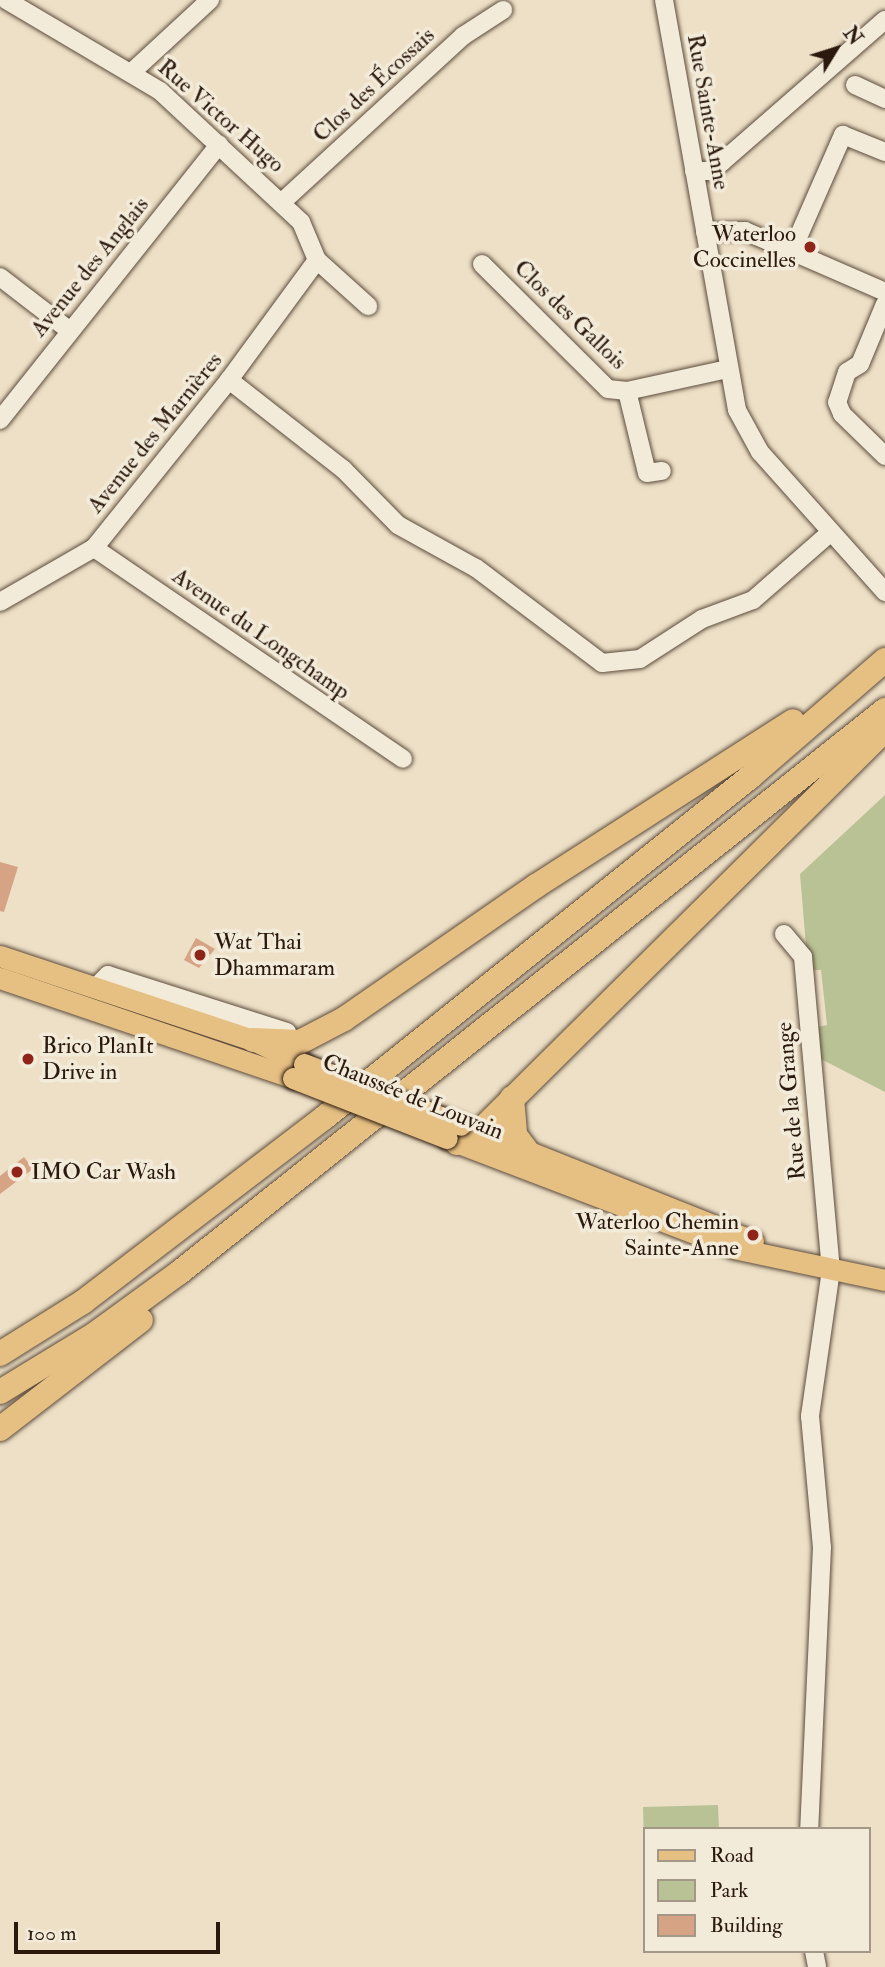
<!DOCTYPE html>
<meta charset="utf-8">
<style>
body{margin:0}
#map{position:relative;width:885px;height:1967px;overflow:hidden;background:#ede0c6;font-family:"IM FELL Double Pica",serif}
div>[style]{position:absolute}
.green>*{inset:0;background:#b9c294}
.building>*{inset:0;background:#d7a385}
.roads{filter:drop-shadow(0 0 2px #5c4b3c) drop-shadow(0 0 2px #5c4b3c)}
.minor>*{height:18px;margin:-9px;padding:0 9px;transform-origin:9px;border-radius:9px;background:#f3ebda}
.major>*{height:21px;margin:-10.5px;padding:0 10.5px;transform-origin:10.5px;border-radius:10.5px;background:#e6c083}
.highway>*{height:24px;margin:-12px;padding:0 12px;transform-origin:12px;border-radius:12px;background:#e6c083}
.bridges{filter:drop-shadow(0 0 2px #2b190e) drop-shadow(0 0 2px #2b190e)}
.major-bridge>*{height:21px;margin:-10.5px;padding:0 10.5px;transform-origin:10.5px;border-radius:10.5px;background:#e6c083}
.dots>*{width:19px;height:19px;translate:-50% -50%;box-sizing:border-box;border:4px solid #f3ebda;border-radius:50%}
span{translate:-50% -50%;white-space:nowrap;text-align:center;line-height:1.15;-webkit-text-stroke:7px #f3ebda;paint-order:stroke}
.street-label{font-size:23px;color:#2b190e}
.poi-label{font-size:23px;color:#2b190e}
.right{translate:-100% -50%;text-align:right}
.left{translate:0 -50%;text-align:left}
.legend{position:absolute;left:643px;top:1827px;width:228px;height:126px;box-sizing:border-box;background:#f3ebda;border:2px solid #a39788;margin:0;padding:9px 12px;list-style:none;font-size:21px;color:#2b190e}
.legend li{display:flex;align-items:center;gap:14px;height:35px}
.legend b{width:35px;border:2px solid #a39788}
.north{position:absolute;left:801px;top:14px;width:70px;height:70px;-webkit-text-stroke:5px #f3ebda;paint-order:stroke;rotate:52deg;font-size:19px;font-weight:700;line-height:28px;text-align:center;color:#2b190e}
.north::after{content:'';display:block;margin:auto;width:24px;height:32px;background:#2b190e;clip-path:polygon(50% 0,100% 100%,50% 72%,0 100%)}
.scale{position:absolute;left:14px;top:1922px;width:206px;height:32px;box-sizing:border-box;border:4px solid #2b190e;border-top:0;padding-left:9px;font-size:21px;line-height:24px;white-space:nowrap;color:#2b190e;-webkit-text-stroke:5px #f3ebda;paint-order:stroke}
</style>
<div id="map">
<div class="green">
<i style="clip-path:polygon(885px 795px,885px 1092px,819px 1058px,817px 1027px,827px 1025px,821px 970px,808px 970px,800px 874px)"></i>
<i style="clip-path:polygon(718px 1805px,719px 1829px,645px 1829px,644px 1844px,643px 1807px)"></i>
</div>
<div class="building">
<i style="clip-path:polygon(0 862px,18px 867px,4px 912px,0 911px)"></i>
<i style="clip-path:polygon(196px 938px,215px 949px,199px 968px,184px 960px)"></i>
<i style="clip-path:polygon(24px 1157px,33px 1169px,0 1194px,0 1176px)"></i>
</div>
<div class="roads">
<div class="minor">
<i style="left:664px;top:0;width:416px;rotate:79.9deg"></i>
<i style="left:737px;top:410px;width:48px;rotate:61.3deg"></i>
<i style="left:760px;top:452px;width:188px;rotate:48.2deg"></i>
<i style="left:133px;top:71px;width:105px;rotate:-42.7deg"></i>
<i style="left:855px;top:85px;width:33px;rotate:25deg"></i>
<i style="left:694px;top:171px;width:16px"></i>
<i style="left:710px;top:171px;width:15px;rotate:-37deg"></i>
<i style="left:722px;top:162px;width:216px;rotate:-41.1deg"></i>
<i style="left:282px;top:202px;width:246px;rotate:-42.5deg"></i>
<i style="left:463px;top:36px;width:48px;rotate:-33deg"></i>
<i style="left:705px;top:232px;width:40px;rotate:-1.4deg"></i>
<i style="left:745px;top:231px;width:153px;rotate:23.5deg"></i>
<i style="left:792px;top:251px;width:127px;rotate:-66.3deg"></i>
<i style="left:843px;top:135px;width:45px;rotate:22deg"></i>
<i style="left:317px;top:260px;width:69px;rotate:42deg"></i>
<i style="left:482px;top:264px;width:177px;rotate:44.8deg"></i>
<i style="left:608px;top:389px;width:19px;rotate:6deg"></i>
<i style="left:627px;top:391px;width:103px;rotate:-12.3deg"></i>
<i style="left:0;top:277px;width:88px;rotate:37.6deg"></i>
<i style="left:885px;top:304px;width:65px;rotate:112.6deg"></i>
<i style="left:860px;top:364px;width:15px;rotate:148deg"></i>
<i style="left:847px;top:372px;width:32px;rotate:108deg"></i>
<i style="left:837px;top:402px;width:13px;rotate:67deg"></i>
<i style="left:842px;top:414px;width:60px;rotate:44.3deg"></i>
<i style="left:229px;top:380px;width:145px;rotate:38deg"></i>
<i style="left:343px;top:469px;width:78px;rotate:45.5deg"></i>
<i style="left:398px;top:525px;width:89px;rotate:28.9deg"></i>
<i style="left:476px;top:568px;width:158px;rotate:37deg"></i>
<i style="left:602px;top:663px;width:38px;rotate:-6deg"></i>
<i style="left:640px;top:659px;width:74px;rotate:-32.8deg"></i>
<i style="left:702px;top:619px;width:54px;rotate:-20.4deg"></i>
<i style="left:753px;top:600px;width:103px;rotate:-41.1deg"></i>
<i style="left:627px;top:391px;width:84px;rotate:76.3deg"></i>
<i style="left:647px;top:473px;width:15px;rotate:-8deg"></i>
<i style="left:0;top:420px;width:352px;rotate:-51.5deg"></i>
<i style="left:94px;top:548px;width:374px;rotate:34.3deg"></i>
<i style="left:0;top:602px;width:108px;rotate:-29.9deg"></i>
<i style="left:94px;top:548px;width:216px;rotate:-51.2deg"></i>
<i style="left:229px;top:380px;width:149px;rotate:-53.7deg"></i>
<i style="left:317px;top:260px;width:41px;rotate:-112.8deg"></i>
<i style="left:301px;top:222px;width:192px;rotate:-137.1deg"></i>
<i style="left:160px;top:91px;width:179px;rotate:-149.4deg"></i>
<i style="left:784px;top:934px;width:30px;rotate:50deg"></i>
<i style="left:803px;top:957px;width:314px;rotate:84.9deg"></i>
<i style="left:831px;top:1270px;width:148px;rotate:98.2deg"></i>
<i style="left:810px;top:1416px;width:132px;rotate:84.8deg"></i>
<i style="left:822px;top:1547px;width:282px;rotate:92.6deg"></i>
<i style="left:96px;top:987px;width:17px;rotate:-45deg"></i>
<i style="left:108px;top:975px;width:188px;rotate:17.7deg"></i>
<i style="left:814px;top:1951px;width:16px;rotate:79deg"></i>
</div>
<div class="major">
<i style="left:0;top:956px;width:267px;rotate:18.4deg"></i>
<i style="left:253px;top:1040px;width:56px;rotate:25.2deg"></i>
<i style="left:0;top:978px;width:310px;rotate:18.8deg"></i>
<i style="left:464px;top:1126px;width:311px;rotate:21.7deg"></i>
<i style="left:448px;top:1139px;width:305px;rotate:20.9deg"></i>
<i style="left:733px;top:1248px;width:155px;rotate:11.9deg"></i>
</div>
<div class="highway">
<i style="left:253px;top:1040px;width:47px;rotate:2.4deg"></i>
<i style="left:300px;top:1042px;width:50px;rotate:-27.6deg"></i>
<i style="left:344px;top:1019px;width:234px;rotate:-34.7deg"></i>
<i style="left:536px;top:886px;width:305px;rotate:-32.7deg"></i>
<i style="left:512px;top:1098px;width:37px;rotate:85deg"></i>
<i style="left:515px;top:1135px;width:21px;rotate:53deg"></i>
<i style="left:457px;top:1143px;width:23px;rotate:-25deg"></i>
<i style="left:478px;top:1133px;width:573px;rotate:-44.72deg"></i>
<i style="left:0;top:1354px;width:98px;rotate:-32.1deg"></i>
<i style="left:83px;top:1302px;width:305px;rotate:-37.4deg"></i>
<i style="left:325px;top:1117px;width:544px;rotate:-38.66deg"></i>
<i style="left:750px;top:777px;width:179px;rotate:-40.9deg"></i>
<i style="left:0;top:1392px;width:111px;rotate:-31.4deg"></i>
<i style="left:95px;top:1334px;width:105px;rotate:-36.1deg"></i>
<i style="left:180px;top:1272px;width:902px;rotate:-38.56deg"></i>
<i style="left:0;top:1429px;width:178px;rotate:-37.7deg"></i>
</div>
</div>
<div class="bridges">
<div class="major-bridge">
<i style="left:304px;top:1064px;width:168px;rotate:21.2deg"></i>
<i style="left:293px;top:1078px;width:165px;rotate:21.3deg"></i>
</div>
</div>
<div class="dots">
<i style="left:810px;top:247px;background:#8f2418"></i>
<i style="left:200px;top:955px;background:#8f2418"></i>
<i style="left:28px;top:1059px;background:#8f2418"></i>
<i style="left:17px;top:1172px;background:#8f2418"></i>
<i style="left:753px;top:1235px;background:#8f2418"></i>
</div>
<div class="street-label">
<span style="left:374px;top:85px;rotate:-43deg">Clos des Écossais</span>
<span style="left:708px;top:112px;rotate:80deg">Rue Sainte-Anne</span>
<span style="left:221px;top:116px;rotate:41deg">Rue Victor Hugo</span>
<span style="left:90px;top:267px;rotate:-51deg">Avenue des Anglais</span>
<span style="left:570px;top:315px;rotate:44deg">Clos des Gallois</span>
<span style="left:155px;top:433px;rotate:-51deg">Avenue des Marnières</span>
<span style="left:261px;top:634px;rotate:35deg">Avenue du Longchamp</span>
<span style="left:413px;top:1097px;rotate:22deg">Chaussée de Louvain</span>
<span style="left:791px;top:1101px;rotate:-95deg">Rue de la Grange</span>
</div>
<div class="poi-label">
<span class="right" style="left:796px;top:247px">Waterloo<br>Coccinelles</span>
<span class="left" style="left:214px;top:955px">Wat Thai<br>Dhammaram</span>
<span class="left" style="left:42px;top:1059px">Brico PlanIt<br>Drive in</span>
<span class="left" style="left:31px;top:1172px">IMO Car Wash</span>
<span class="right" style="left:739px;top:1235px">Waterloo Chemin<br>Sainte-Anne</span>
</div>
<ul class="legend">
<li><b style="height:9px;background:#e6c083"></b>Road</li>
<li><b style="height:19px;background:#b9c294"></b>Park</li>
<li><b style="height:19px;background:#d7a385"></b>Building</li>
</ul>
<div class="north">N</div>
<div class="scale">100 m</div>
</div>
